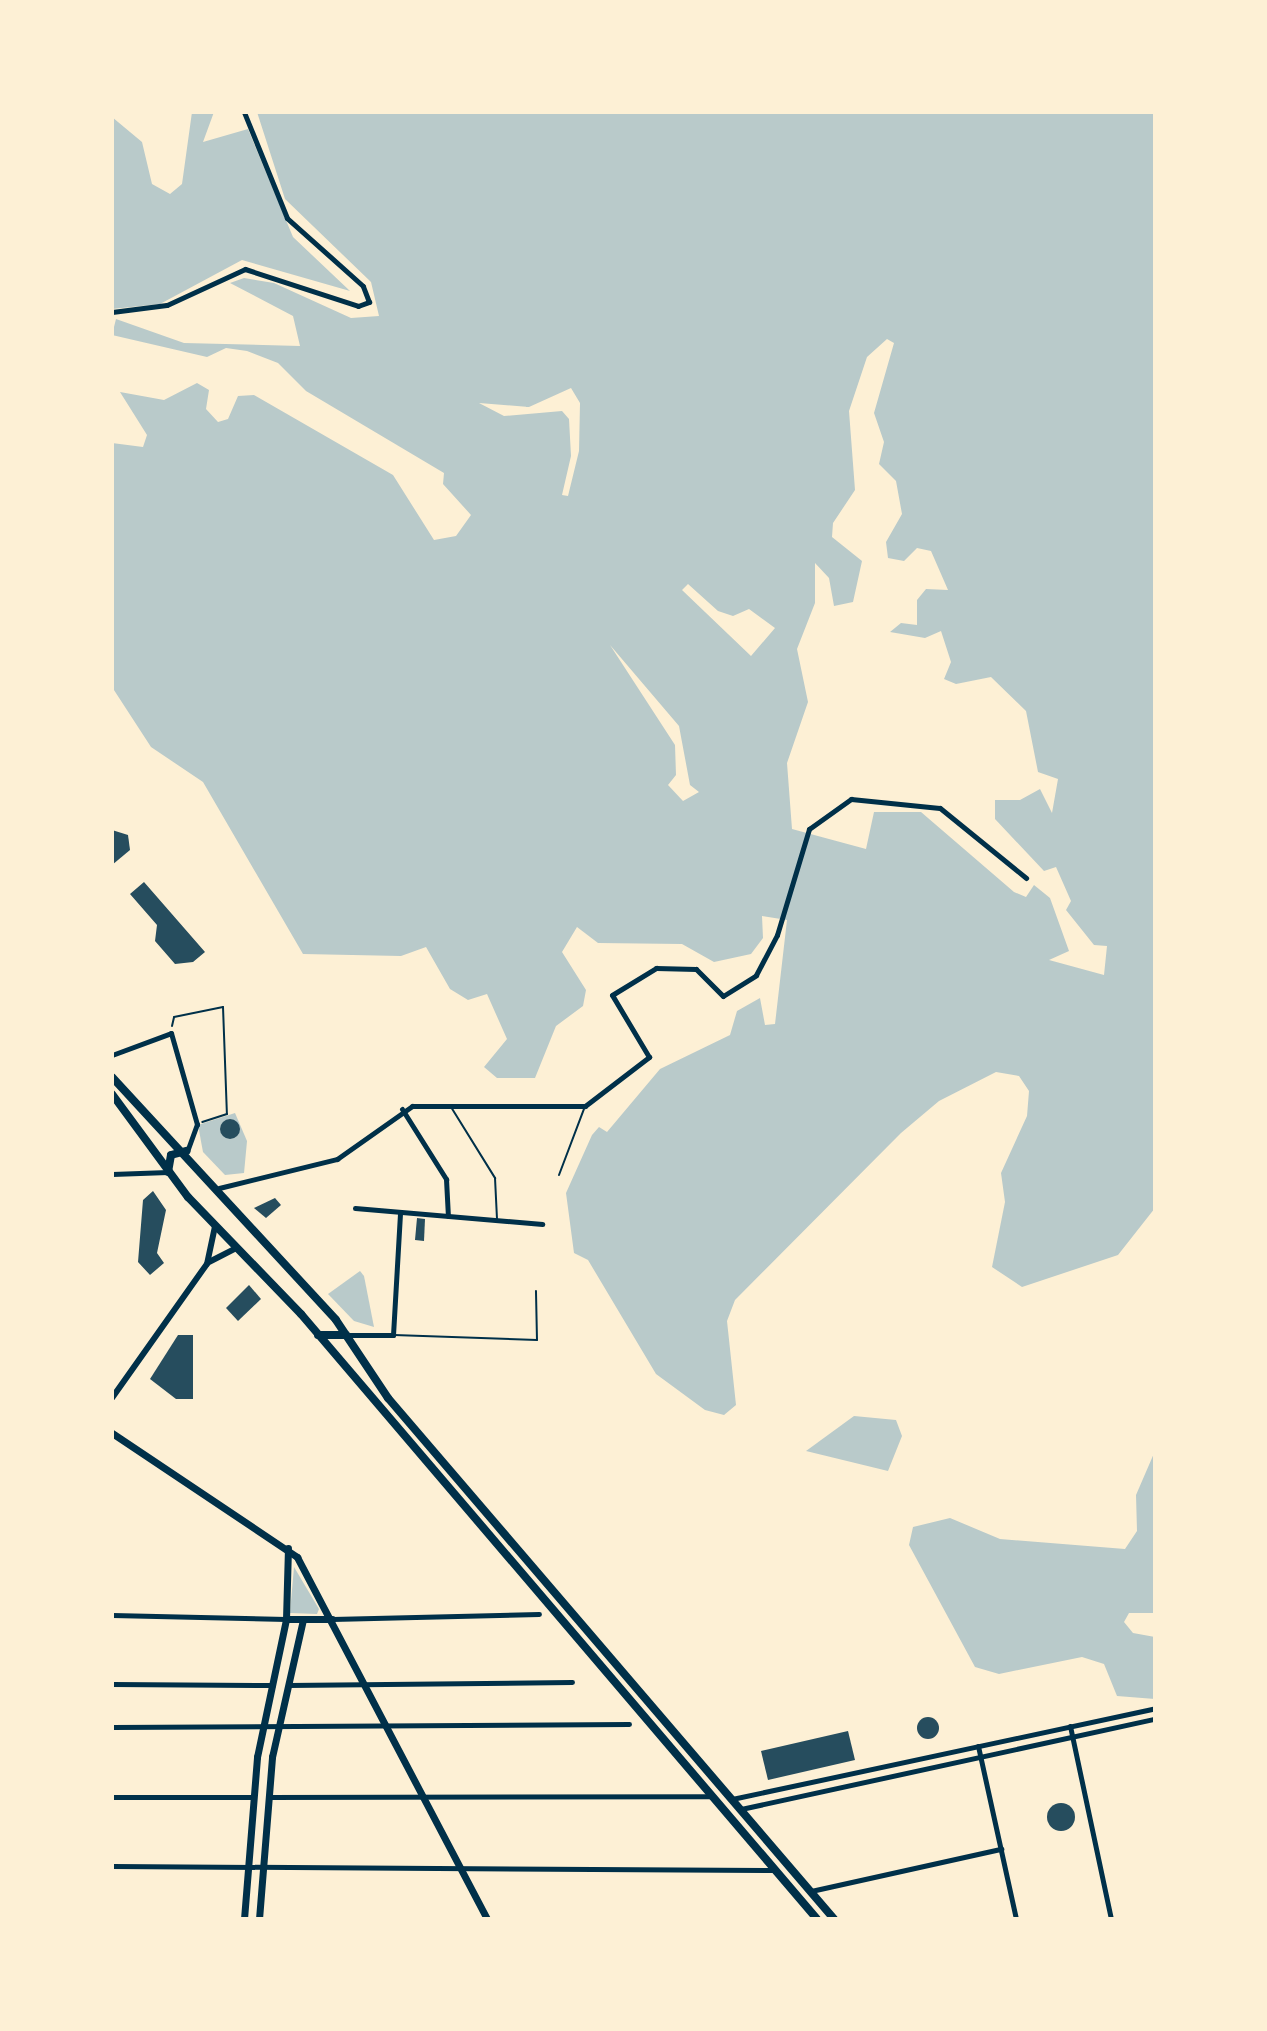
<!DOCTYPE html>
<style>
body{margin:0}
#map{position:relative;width:1267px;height:2031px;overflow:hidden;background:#fdf0d5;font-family:Mulish,sans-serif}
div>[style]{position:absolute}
.green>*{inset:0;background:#b9caca}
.building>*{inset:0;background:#264d5e}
.round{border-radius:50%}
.path>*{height:2px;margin:-1px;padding:0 1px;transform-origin:1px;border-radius:1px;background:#003049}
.service>*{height:2px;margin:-1px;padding:0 1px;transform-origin:1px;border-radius:1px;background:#003049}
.minor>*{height:5px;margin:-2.5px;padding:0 2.5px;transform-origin:2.5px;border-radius:2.5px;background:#003049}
.tertiary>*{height:6px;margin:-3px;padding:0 3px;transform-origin:3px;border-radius:3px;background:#003049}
.secondary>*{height:7px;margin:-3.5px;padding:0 3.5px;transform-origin:3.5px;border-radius:3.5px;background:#003049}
.primary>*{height:8px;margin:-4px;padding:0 4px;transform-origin:4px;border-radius:4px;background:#003049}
span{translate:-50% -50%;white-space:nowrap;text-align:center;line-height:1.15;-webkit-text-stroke:6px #fdf0d5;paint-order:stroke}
.frame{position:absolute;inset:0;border:114px solid #fdf0d5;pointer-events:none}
</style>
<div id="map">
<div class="green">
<i style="clip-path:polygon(192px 112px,214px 112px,203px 142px,248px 129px,293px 237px,350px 291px,242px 260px,160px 304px,112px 309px,112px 117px,142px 142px,152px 184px,170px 194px,182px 184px)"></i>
<i style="clip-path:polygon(evenodd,257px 112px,1155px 112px,1155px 1208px,1118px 1255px,1022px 1287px,992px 1267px,1005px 1202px,1001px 1173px,1027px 1116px,1029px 1091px,1019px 1076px,996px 1072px,939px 1101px,901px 1133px,735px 1300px,727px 1321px,736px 1405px,724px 1415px,705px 1410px,656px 1374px,588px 1260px,574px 1253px,566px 1193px,592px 1135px,599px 1127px,607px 1132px,660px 1069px,730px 1035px,737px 1011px,760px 998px,765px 1025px,775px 1024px,787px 920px,762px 916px,763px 938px,751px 954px,714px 962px,682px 944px,598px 943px,577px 927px,562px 952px,586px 990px,583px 1006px,556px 1026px,535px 1078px,497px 1078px,484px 1067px,507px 1039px,487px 994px,468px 1000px,450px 989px,426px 947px,401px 956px,303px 954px,203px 782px,151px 747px,112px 687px,112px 443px,143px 447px,147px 435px,120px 392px,164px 400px,197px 383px,209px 390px,206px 409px,218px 422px,228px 419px,238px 396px,254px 395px,393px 475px,434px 540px,456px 536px,471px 515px,443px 484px,444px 473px,306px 391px,278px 363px,247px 351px,226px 348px,207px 357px,112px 335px,116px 319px,184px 343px,300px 346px,293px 316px,230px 283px,244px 278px,274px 283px,351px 318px,379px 316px,371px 282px,285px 199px,257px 112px,887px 339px,894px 343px,874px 413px,884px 442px,879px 464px,896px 481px,902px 514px,886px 542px,888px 558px,904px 561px,917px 548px,931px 551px,948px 590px,926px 589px,917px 600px,917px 625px,901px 623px,890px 632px,925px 638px,941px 631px,951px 662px,944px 679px,956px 684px,991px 677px,1026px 711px,1038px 772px,1058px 779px,1052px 813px,1040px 789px,1020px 800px,995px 800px,995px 819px,1044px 871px,1056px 867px,1071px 901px,1066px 910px,1094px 945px,1107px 946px,1104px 975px,1049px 960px,1069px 951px,1050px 898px,1034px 885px,1026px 897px,1014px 892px,921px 812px,874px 812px,866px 849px,792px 829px,787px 763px,808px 702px,797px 649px,815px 603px,815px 563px,829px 578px,834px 606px,853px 602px,862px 561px,832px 537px,833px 523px,855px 490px,849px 411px,867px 357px,887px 339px,257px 112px,571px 388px,580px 403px,579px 451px,568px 496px,562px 495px,571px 456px,569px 419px,562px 411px,504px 416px,479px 403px,529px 407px,571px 388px,257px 112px,688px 584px,718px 611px,733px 616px,749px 609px,775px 628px,751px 656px,682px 590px,688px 584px,257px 112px,610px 645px,679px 726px,690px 785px,699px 792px,683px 801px,668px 785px,676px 775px,675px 745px,610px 645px)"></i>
<i style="clip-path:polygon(235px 1113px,247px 1141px,244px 1173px,225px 1175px,203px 1152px,198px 1125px)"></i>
<i style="clip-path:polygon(360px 1271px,364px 1276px,374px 1327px,354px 1321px,328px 1294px)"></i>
<i style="clip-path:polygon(854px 1416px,896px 1420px,902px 1436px,888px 1471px,806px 1451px)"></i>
<i style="clip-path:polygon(1155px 1451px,1155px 1613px,1129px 1613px,1124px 1622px,1133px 1633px,1155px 1637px,1155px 1699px,1117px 1696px,1104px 1664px,1082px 1657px,999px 1674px,975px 1667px,909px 1545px,913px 1527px,950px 1518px,1000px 1539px,1125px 1549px,1137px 1531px,1136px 1495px)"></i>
<i style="clip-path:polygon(294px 1567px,319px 1609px,317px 1614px,290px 1613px)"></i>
</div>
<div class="building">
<i style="clip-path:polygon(112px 830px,128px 835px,130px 850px,112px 865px)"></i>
<i style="clip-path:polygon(144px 882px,205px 952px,193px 962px,175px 964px,155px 941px,157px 925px,130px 894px)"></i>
<i class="round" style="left:220px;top:1119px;width:20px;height:20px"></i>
<i style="clip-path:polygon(153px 1191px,166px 1210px,157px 1253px,164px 1263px,150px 1275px,138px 1262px,143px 1200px)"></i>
<i style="clip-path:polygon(275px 1198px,281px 1205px,266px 1218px,254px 1208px)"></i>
<i style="clip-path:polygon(417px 1218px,425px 1219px,424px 1241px,415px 1240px)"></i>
<i style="clip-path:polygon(249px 1285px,261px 1299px,238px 1321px,226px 1308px)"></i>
<i style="clip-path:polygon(178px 1335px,193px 1335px,193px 1399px,176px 1399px,150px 1379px)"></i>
<i class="round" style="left:917px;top:1717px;width:22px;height:22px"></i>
<i style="clip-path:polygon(848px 1731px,855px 1760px,768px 1780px,761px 1751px)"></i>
<i class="round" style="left:1047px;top:1803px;width:28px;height:28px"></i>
</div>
<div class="path">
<i style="left:172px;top:1026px;width:9px;rotate:-77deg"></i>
<i style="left:174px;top:1017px;width:50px;rotate:-11.5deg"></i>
<i style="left:223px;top:1007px;width:107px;rotate:87.9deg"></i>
<i style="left:227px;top:1114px;width:26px;rotate:162deg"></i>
</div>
<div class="service">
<i style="left:451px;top:1107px;width:84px;rotate:58.2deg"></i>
<i style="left:495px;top:1178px;width:41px;rotate:87.2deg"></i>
<i style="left:559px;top:1175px;width:71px;rotate:-69.3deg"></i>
<i style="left:394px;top:1335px;width:143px;rotate:2deg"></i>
<i style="left:537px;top:1340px;width:49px;rotate:-91.2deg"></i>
</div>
<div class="minor">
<i style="left:112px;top:312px;width:55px;rotate:-7.3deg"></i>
<i style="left:167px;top:305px;width:86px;rotate:-24.8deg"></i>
<i style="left:245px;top:269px;width:119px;rotate:18.1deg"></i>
<i style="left:358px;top:306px;width:12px;rotate:-20deg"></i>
<i style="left:369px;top:302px;width:17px;rotate:-111deg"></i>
<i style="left:363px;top:286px;width:102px;rotate:-138.2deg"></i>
<i style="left:287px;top:218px;width:114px;rotate:-112.1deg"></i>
<i style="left:112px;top:1055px;width:63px;rotate:-20.4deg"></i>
<i style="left:171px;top:1033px;width:95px;rotate:74.1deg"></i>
<i style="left:197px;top:1124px;width:29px;rotate:110deg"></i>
<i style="left:402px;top:1109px;width:83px;rotate:57.8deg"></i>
<i style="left:446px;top:1179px;width:37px;rotate:87deg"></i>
<i style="left:112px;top:1174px;width:56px;rotate:-2deg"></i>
<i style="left:219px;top:1188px;width:122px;rotate:-13.8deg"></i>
<i style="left:337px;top:1159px;width:92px;rotate:-35.2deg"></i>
<i style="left:412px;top:1106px;width:173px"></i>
<i style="left:585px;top:1106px;width:81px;rotate:-37.4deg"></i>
<i style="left:649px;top:1057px;width:72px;rotate:-120.8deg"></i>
<i style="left:612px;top:995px;width:52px;rotate:-31.5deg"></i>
<i style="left:656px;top:968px;width:40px;rotate:1.4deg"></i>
<i style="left:696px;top:969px;width:38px;rotate:45deg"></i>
<i style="left:723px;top:996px;width:39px;rotate:-32deg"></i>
<i style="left:756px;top:975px;width:45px;rotate:-62.3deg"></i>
<i style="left:777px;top:935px;width:111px;rotate:-73.2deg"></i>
<i style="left:809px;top:829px;width:52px;rotate:-35.5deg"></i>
<i style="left:851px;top:799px;width:89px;rotate:5.8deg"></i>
<i style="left:940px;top:808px;width:111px;rotate:39.1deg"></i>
<i style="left:355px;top:1208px;width:188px;rotate:4.9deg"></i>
<i style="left:346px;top:1335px;width:47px"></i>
<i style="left:393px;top:1335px;width:123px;rotate:-86.7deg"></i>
<i style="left:112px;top:1615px;width:174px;rotate:1.3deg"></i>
<i style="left:332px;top:1619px;width:207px;rotate:-1.4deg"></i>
<i style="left:112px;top:1684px;width:161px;rotate:0.4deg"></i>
<i style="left:288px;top:1685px;width:284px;rotate:-0.6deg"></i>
<i style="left:1070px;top:1726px;width:197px;rotate:78deg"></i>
<i style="left:112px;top:1727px;width:517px;rotate:-0.33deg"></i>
<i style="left:978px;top:1746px;width:177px;rotate:77.6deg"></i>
<i style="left:112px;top:1797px;width:141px"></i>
<i style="left:269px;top:1797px;width:442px;rotate:-0.1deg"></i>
<i style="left:732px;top:1799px;width:433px;rotate:-12.1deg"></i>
<i style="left:741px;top:1809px;width:424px;rotate:-12.3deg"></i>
<i style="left:112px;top:1866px;width:662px;rotate:0.35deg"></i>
<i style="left:811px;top:1891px;width:195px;rotate:-12.5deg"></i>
</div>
<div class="tertiary">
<i style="left:209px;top:1262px;width:31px;rotate:-27deg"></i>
<i style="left:112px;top:1398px;width:164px;rotate:-54.7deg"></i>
<i style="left:207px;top:1264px;width:38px;rotate:-78deg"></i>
</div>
<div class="secondary">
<i style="left:112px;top:1433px;width:223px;rotate:33.8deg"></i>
<i style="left:297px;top:1557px;width:409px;rotate:62.3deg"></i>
<i style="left:286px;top:1619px;width:46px"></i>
<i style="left:244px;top:1919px;width:163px;rotate:-85.4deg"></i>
<i style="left:257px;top:1757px;width:141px;rotate:-78.1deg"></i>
<i style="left:286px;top:1619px;width:71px;rotate:-88.4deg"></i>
<i style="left:259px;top:1919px;width:163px;rotate:-85.4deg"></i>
<i style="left:272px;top:1757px;width:141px;rotate:-77.3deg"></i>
</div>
<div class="primary">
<i style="left:112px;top:1077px;width:330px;rotate:47.3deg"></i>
<i style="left:336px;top:1320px;width:94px;rotate:56.3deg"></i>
<i style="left:388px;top:1398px;width:686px;rotate:49.43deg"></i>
<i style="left:112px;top:1094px;width:128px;rotate:53.6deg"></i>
<i style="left:188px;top:1197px;width:163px;rotate:46deg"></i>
<i style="left:301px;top:1314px;width:795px;rotate:49.54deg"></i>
<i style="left:168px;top:1172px;width:17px;rotate:-80deg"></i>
<i style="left:171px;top:1155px;width:16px;rotate:-15deg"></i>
<i style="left:318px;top:1335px;width:28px"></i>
</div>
<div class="frame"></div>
</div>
